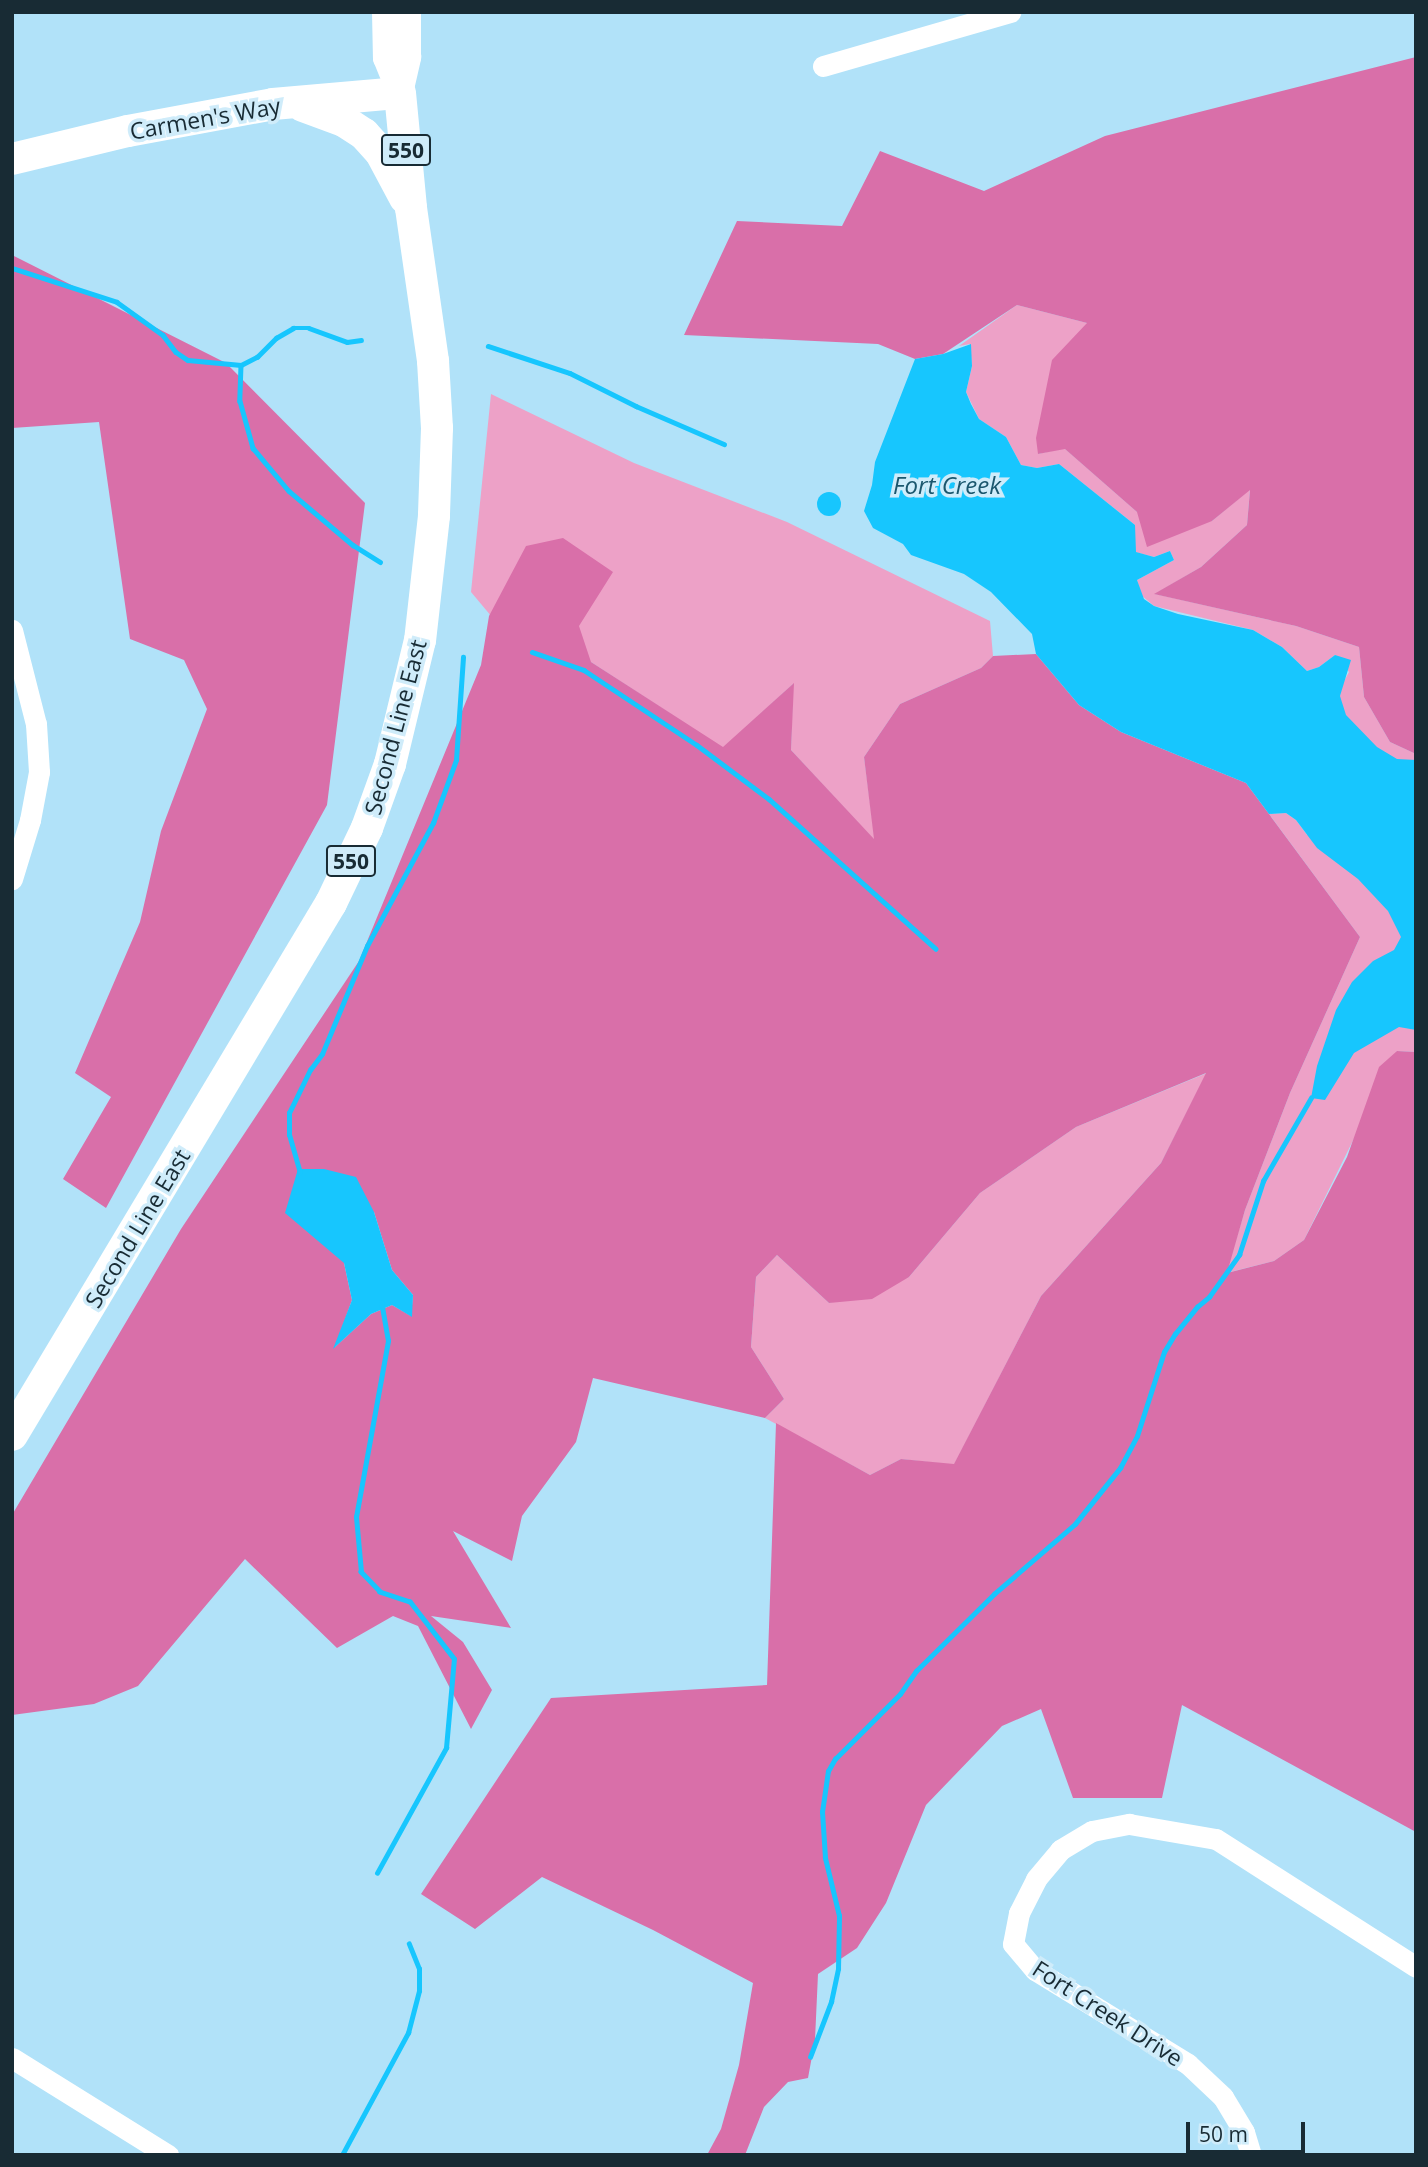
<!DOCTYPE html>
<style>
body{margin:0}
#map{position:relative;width:1428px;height:2167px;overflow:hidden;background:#b1e2f9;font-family:"Open Sans",sans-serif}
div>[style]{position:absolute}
.green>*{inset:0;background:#eda1c7}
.forest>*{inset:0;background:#d96fa9}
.water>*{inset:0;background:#17c6fe}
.round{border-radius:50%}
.stream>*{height:4.5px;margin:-2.25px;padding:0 2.25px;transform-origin:2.25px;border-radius:2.25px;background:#17c6fe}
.minor>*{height:21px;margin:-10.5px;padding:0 10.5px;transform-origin:10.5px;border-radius:10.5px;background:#fff}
.major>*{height:26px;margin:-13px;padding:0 13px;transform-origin:13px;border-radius:13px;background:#fff}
.highway>*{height:32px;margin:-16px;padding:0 16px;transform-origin:16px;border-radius:16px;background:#fff}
span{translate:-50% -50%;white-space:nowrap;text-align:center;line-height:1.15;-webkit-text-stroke:7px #cfecfa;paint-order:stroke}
.shield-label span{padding:2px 5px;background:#cfecfa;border:2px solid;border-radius:5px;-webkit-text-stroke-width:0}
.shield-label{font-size:21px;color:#182b34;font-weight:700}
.street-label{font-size:23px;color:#182b34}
.water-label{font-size:24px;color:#1b576e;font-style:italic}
.frame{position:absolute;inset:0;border:14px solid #182b34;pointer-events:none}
.scale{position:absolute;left:1186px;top:2122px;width:119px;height:32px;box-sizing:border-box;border:4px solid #182b34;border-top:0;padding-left:9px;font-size:21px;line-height:24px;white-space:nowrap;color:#182b34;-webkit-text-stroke:5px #cfecfa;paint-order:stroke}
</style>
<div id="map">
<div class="green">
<i style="clip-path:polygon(1017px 305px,1087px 323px,1038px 454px,1064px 448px,1137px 512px,1212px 521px,1250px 489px,1247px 525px,1201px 567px,1155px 594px,1296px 626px,1359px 647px,1364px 697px,1390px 742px,1416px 754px,1416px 1052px,1397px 1051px,1304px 1240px,1274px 1261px,1226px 1273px,1245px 1210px,1290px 1093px,1360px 937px,1269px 814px,1286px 813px,1296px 820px,1307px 835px,1343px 683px,1349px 672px,1335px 655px,1319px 667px,1307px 671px,1282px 647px,1253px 630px,1154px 606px,1141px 595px,1137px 580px,1174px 560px,1170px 551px,1154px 557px,1135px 552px,1135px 525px,1059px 464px,1037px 468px,1021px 465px,1006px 437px,979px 419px,966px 392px,972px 366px,970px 344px,959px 346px)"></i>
<i style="clip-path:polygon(491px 394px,634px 463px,787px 522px,990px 621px,993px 656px,981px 668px,900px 704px,864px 757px,875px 841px,791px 750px,793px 684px,723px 748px,591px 662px,502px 629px,471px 592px)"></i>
<i style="clip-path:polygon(1207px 1073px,1161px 1163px,1041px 1296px,954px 1465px,901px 1459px,870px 1475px,765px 1418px,784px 1399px,751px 1347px,756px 1277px,777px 1255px,829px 1303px,909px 1277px,980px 1193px,1076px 1127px)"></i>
</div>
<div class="forest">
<i style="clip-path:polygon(1416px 57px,1416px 754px,1390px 742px,1364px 697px,1359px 647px,1296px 626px,1154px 594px,1201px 567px,1247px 525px,1250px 490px,1212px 521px,1147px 547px,1137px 512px,1065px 449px,1038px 454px,1036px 438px,1052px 360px,1087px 323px,1017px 305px,943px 354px,915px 359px,878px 344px,684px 335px,737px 221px,842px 226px,880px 151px,984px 191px,1105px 136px)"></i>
<i style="clip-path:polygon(12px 255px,226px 363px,365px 503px,327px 805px,106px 1208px,63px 1179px,111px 1097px,75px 1073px,140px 922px,161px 831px,207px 709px,184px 660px,130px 639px,99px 422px,12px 428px)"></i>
<i style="clip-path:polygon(evenodd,563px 538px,613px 572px,579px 626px,591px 662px,723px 747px,794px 683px,791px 750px,874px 839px,864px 757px,900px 704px,981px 668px,993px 656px,1036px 654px,1079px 705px,1121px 732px,1246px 783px,1360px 937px,1290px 1093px,1245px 1210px,1227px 1273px,1274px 1261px,1304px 1240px,1347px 1157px,1379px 1067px,1397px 1051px,1416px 1052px,1416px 1832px,1182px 1705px,1162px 1798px,1073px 1798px,1041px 1709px,1002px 1726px,926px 1805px,886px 1903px,857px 1948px,818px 1974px,815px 2040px,808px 2078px,788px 2082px,764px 2107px,745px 2155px,707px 2155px,721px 2129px,739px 2065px,753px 1983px,653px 1930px,542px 1877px,475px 1929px,421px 1894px,551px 1698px,767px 1685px,776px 1423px,870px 1475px,901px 1459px,954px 1464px,1041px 1296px,1161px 1163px,1206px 1073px,1076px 1127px,980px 1193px,909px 1277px,872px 1299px,829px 1303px,777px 1255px,756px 1277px,751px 1347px,784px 1399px,765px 1418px,593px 1378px,576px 1442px,522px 1516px,512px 1561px,453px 1531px,511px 1628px,431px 1616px,463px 1642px,492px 1690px,471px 1729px,418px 1626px,393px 1616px,337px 1648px,245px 1559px,138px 1686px,94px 1704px,12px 1715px,12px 1515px,181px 1229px,359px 961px,481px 665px,489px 616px,526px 546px,563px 538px,374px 1212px,392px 1270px,413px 1295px,411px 1316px,392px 1305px,371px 1314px,335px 1347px,352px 1300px,344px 1263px,374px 1212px)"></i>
</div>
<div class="water">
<i style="clip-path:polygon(971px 344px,972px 366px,966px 392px,971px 404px,979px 419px,1006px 437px,1021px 465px,1037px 468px,1059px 464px,1135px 525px,1136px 552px,1154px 557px,1170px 551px,1174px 560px,1137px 580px,1144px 599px,1154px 606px,1178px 614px,1253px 630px,1282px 647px,1307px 671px,1319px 667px,1335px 655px,1351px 660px,1340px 696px,1346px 715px,1377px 747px,1397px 759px,1416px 760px,1416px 1030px,1399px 1027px,1354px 1053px,1325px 1100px,1311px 1098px,1317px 1066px,1336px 1010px,1352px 982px,1373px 961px,1394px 950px,1401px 937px,1388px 911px,1358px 879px,1317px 848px,1296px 820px,1286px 813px,1269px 814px,1246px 783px,1121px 732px,1079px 705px,1036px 654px,1032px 634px,991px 592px,964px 574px,911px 555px,903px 544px,873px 528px,864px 511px,872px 485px,875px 462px,915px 359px,943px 354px)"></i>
<i class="round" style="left:817px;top:492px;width:24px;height:24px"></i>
<i style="clip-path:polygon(298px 1169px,324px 1169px,356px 1177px,374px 1212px,392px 1270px,413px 1295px,412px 1317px,392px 1305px,371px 1314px,333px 1349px,352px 1300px,344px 1263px,285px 1213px)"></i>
</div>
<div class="stream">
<i style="left:12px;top:268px;width:110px;rotate:17.9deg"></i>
<i style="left:117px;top:302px;width:57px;rotate:35.7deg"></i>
<i style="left:163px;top:335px;width:21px;rotate:53deg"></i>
<i style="left:176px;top:352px;width:14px;rotate:34deg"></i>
<i style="left:188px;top:360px;width:53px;rotate:5.4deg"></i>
<i style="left:241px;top:365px;width:18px;rotate:-27deg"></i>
<i style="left:257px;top:357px;width:27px;rotate:-45deg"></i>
<i style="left:276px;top:338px;width:20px;rotate:-30deg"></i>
<i style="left:293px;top:328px;width:16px"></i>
<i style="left:309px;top:328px;width:40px;rotate:20.2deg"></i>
<i style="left:347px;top:342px;width:14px;rotate:-8deg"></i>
<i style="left:488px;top:346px;width:86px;rotate:18.2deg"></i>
<i style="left:570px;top:373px;width:74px;rotate:26.6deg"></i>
<i style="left:636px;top:406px;width:96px;rotate:23.4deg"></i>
<i style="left:241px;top:365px;width:36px;rotate:92deg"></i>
<i style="left:240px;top:401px;width:49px;rotate:74.5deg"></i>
<i style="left:253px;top:448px;width:56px;rotate:50.1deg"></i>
<i style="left:289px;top:491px;width:84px;rotate:40.2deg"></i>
<i style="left:353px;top:545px;width:32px;rotate:32deg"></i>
<i style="left:532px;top:652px;width:55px;rotate:19.1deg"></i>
<i style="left:584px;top:670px;width:136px;rotate:33.6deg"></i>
<i style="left:697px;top:745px;width:90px;rotate:36.9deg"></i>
<i style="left:769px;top:799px;width:224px;rotate:41.9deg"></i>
<i style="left:300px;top:1173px;width:40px;rotate:-106deg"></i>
<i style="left:289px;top:1135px;width:22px;rotate:-90deg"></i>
<i style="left:289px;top:1113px;width:48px;rotate:-64deg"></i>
<i style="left:310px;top:1070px;width:20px;rotate:-53deg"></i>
<i style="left:322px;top:1054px;width:117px;rotate:-67.4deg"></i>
<i style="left:367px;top:946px;width:140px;rotate:-61.8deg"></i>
<i style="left:433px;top:823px;width:67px;rotate:-69.9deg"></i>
<i style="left:456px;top:760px;width:103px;rotate:-86.1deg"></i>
<i style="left:377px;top:1873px;width:143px;rotate:-61.1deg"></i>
<i style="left:446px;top:1748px;width:89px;rotate:-84.9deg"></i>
<i style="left:454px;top:1659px;width:72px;rotate:-127.7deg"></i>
<i style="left:410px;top:1602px;width:32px;rotate:-162deg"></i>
<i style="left:380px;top:1592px;width:28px;rotate:-134deg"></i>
<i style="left:361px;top:1572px;width:55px;rotate:-95.2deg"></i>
<i style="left:356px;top:1517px;width:179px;rotate:-79.7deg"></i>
<i style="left:388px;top:1341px;width:39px;rotate:-100deg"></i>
<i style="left:810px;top:2057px;width:59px;rotate:-69.1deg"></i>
<i style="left:831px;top:2002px;width:34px;rotate:-78deg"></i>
<i style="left:838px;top:1969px;width:53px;rotate:-88.9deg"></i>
<i style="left:839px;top:1916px;width:60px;rotate:-103.6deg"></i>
<i style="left:825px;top:1858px;width:46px;rotate:-93.7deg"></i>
<i style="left:822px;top:1812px;width:41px;rotate:-81.7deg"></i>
<i style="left:828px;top:1771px;width:14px;rotate:-60deg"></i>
<i style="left:835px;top:1759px;width:92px;rotate:-45deg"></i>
<i style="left:900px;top:1694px;width:28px;rotate:-55deg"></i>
<i style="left:916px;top:1671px;width:110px;rotate:-44.6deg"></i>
<i style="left:994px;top:1594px;width:107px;rotate:-40.8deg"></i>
<i style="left:1075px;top:1524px;width:72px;rotate:-51.2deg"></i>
<i style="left:1120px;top:1468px;width:36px;rotate:-62deg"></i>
<i style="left:1137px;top:1436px;width:88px;rotate:-72.2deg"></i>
<i style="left:1164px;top:1352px;width:21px;rotate:-59deg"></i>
<i style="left:1175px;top:1334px;width:35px;rotate:-51deg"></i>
<i style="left:1197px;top:1307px;width:16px;rotate:-40deg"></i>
<i style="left:1209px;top:1297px;width:52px;rotate:-54.5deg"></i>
<i style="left:1239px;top:1255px;width:78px;rotate:-72deg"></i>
<i style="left:1263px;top:1181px;width:96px;rotate:-60deg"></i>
<i style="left:342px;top:2155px;width:139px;rotate:-61.6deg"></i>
<i style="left:408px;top:2033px;width:43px;rotate:-75.3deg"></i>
<i style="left:419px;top:1991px;width:22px;rotate:-90deg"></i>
<i style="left:419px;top:1969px;width:27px;rotate:-112deg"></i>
</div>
<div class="minor">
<i style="left:823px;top:66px;width:195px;rotate:-16.1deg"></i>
<i style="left:12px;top:630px;width:97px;rotate:75.7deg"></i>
<i style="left:36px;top:724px;width:48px;rotate:86.4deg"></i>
<i style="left:39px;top:772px;width:49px;rotate:100.6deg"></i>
<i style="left:30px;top:820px;width:62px;rotate:107deg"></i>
<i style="left:12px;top:2058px;width:184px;rotate:31.9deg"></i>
<i style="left:1251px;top:2155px;width:24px;rotate:-107deg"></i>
<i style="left:1244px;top:2132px;width:41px;rotate:-121deg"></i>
<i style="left:1223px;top:2097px;width:48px;rotate:-136.7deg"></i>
<i style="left:1188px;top:2064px;width:180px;rotate:-148.4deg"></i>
<i style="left:1035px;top:1970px;width:34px;rotate:-130deg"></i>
<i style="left:1013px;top:1944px;width:32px;rotate:-79deg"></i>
<i style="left:1019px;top:1913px;width:38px;rotate:-63deg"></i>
<i style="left:1036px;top:1879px;width:38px;rotate:-50deg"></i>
<i style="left:1060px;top:1850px;width:37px;rotate:-31deg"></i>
<i style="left:1092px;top:1831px;width:38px;rotate:-11deg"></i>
<i style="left:1129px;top:1824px;width:88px;rotate:9.8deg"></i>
<i style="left:1216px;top:1839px;width:237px;rotate:32.6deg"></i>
</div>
<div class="major">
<i style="left:385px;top:12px;width:46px;rotate:88.8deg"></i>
<i style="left:386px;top:58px;width:38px;rotate:68deg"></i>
<i style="left:400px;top:93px;width:37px;rotate:-77deg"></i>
<i style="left:408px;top:57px;width:45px;rotate:-90deg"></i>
</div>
<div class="highway">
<i style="left:303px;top:106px;width:44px;rotate:20.1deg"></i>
<i style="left:344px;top:121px;width:24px;rotate:33deg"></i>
<i style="left:364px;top:134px;width:25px;rotate:48deg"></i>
<i style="left:381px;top:153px;width:51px;rotate:61.9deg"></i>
<i style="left:12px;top:159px;width:119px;rotate:-13.6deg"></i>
<i style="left:128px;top:131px;width:147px;rotate:-10.5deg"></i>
<i style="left:273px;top:104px;width:127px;rotate:-5deg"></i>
<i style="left:400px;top:93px;width:116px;rotate:84.5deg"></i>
<i style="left:411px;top:208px;width:155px;rotate:81.8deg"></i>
<i style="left:433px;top:361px;width:67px;rotate:86.6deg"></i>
<i style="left:437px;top:428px;width:88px;rotate:92deg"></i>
<i style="left:434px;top:516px;width:125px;rotate:96.4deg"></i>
<i style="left:420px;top:640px;width:128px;rotate:103.6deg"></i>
<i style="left:390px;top:764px;width:68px;rotate:109.8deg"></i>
<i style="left:367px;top:828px;width:83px;rotate:115.6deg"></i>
<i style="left:331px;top:903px;width:620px;rotate:120.95deg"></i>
</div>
<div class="shield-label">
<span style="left:406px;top:150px">550</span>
<span style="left:351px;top:861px">550</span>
</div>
<div class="street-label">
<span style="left:205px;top:118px;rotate:-10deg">Carmen's Way</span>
<span style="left:395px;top:727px;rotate:-75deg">Second Line East</span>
<span style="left:137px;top:1228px;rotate:-59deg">Second Line East</span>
<span style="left:1108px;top:2013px;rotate:33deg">Fort Creek Drive</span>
</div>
<div class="water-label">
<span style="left:947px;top:485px">Fort Creek</span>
</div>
<div class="frame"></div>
<div class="scale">50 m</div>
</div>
